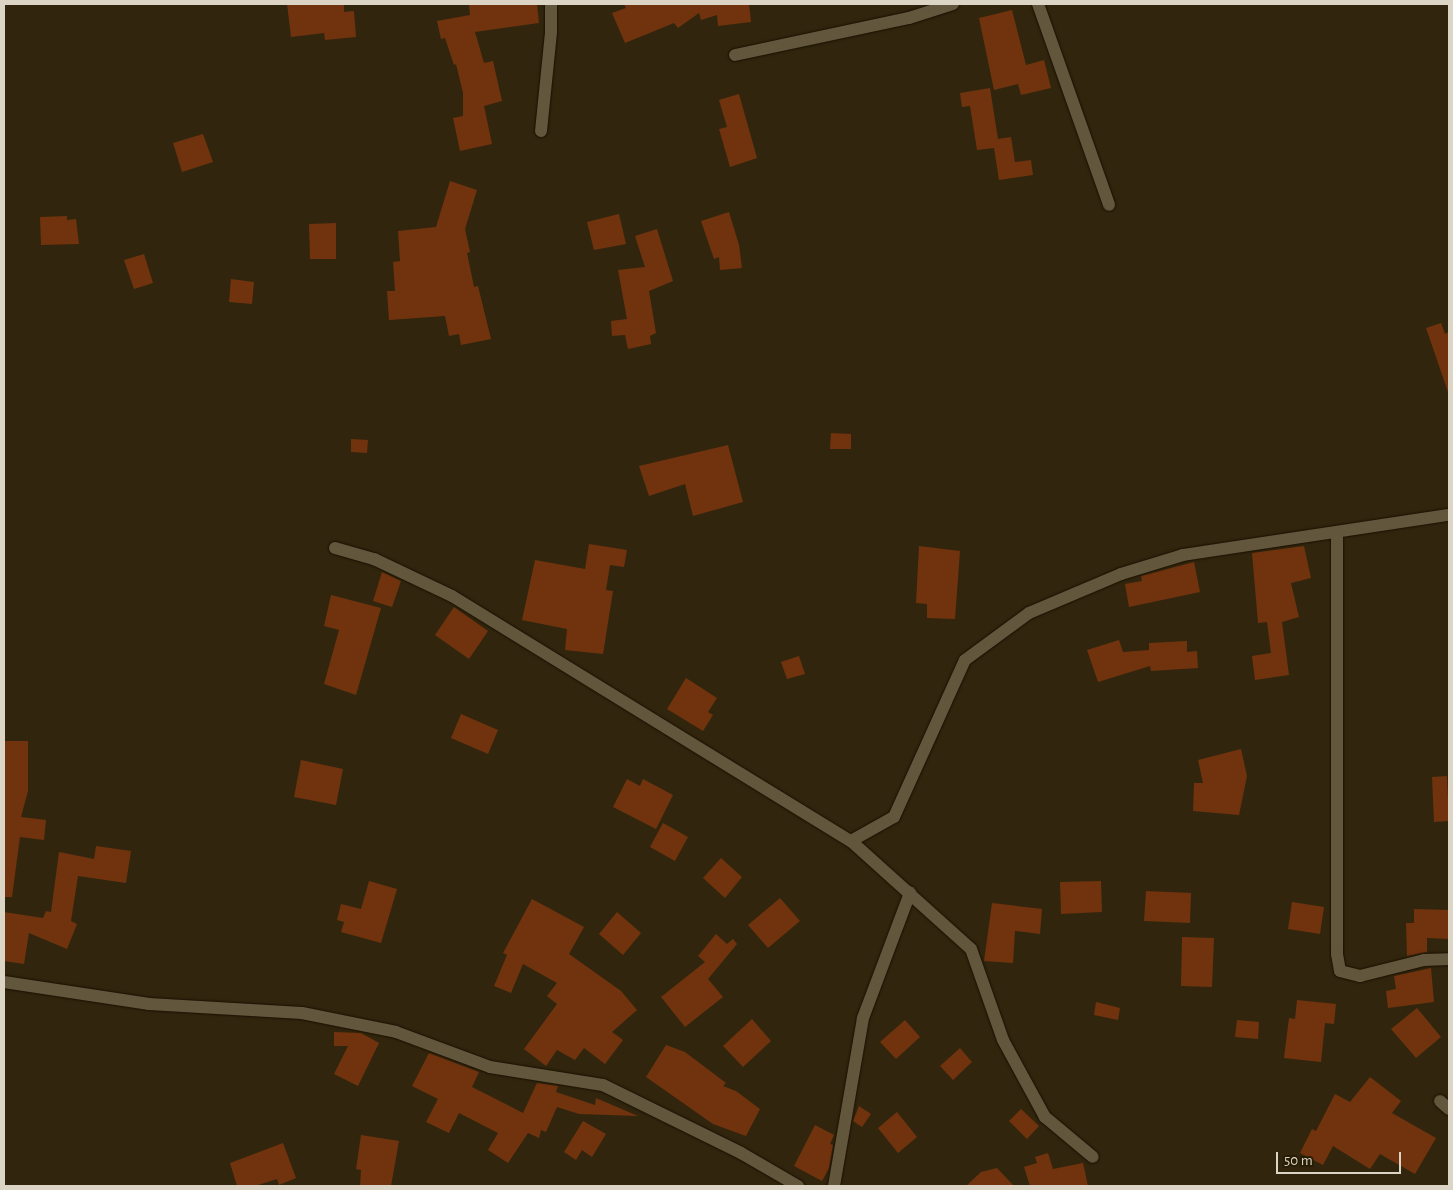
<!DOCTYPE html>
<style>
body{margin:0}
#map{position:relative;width:1453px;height:1190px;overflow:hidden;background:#31260d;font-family:"Alegreya Sans",sans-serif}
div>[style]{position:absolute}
.building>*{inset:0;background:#70330e}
.roads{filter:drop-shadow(0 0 1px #190f00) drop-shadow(0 0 1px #190f00)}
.street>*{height:12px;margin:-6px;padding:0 6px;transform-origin:6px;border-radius:6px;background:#62563c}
span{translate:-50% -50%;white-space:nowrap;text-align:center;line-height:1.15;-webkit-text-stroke:5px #271c04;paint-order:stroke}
.frame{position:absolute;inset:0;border:5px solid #dcd5c6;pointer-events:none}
.scale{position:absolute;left:1276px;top:1152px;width:125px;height:22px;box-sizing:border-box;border:2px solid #dcd5c6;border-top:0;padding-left:6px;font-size:15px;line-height:18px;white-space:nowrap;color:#dcd5c6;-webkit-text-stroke:4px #271c04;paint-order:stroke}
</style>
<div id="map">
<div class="building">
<i style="clip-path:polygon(287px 4px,344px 4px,344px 12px,354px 11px,356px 37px,325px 40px,324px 33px,291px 37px)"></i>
<i style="clip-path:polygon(469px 4px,537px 4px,539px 23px,475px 32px,484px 63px,493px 61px,502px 101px,484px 106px,492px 144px,460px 151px,453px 118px,463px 116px,463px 93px,456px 64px,454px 65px,445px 38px,441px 39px,437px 21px,470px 15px)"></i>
<i style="clip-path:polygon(624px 4px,749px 4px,751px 22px,718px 26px,717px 15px,701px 20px,699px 13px,678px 28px,674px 23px,625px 43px,612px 13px,626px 8px)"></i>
<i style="clip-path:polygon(1012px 10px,1026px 65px,1044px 60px,1051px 88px,1021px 95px,1018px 84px,994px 90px,979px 18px)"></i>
<i style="clip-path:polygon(990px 88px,998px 139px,1011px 137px,1015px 162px,1031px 160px,1033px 175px,999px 180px,994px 148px,977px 150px,970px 106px,962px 107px,960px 93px)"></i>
<i style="clip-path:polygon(739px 94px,757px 158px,730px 167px,719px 129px,727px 127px,719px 100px)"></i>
<i style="clip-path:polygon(203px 134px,213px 162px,182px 172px,173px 143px)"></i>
<i style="clip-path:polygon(450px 181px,477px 190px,465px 229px,470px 252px,467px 253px,474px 287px,478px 286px,491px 339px,461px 345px,459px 334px,449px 336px,445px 316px,389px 320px,387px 291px,395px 291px,393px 262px,400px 261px,398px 231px,436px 227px)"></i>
<i style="clip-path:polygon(729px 212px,739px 245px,742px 268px,720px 270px,719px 257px,714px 259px,701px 221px)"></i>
<i style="clip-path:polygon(619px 214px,626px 244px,594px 250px,587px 222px)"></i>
<i style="clip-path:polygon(67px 216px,67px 220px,76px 219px,79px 244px,41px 245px,40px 217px)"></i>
<i style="clip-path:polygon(336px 223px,336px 259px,310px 259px,309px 224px)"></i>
<i style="clip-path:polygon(657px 229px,673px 281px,649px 291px,656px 333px,650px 336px,651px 344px,628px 349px,625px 335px,612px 336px,611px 321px,627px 319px,618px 270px,645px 267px,635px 236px)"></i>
<i style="clip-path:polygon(144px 254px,153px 283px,134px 289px,124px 260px)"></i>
<i style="clip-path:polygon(231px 279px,254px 282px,252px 304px,229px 302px)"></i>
<i style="clip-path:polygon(1441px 323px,1445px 334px,1449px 332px,1448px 392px,1426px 328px)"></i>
<i style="clip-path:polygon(831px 433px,851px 434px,851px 449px,830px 449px)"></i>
<i style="clip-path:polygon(351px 439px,368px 440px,367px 453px,351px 452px)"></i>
<i style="clip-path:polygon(728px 445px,743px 502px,693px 516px,685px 484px,649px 496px,639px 466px)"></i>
<i style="clip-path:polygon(589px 544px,627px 550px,624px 567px,610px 565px,606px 590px,613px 591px,603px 654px,565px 650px,567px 629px,522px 620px,535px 560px,585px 569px)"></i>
<i style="clip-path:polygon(919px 546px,960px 551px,955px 619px,927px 618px,927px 604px,916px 603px)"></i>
<i style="clip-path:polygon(1304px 546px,1311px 578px,1291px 583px,1299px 617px,1282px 622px,1289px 675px,1255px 680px,1252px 656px,1271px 653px,1267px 622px,1258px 623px,1252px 553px)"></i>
<i style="clip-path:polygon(1194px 562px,1200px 592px,1129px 607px,1125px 584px,1142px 581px,1141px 576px)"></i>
<i style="clip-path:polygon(382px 572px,401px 581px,392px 607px,373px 601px)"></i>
<i style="clip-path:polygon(331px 595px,381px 608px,356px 695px,324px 684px,339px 630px,324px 626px)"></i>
<i style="clip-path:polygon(454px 607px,488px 631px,469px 659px,435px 635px)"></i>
<i style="clip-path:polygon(1119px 640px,1123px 652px,1149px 650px,1149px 643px,1187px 641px,1187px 652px,1197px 651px,1198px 668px,1151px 671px,1150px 666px,1098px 682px,1087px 650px)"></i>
<i style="clip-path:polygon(799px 656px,805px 674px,787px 679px,781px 662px)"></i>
<i style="clip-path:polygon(686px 678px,717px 698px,708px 712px,713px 715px,703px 731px,667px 709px)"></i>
<i style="clip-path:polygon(461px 714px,498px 730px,488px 754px,451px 738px)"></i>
<i style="clip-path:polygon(4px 741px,28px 741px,28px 791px,21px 817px,46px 820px,44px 840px,20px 837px,12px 897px,4px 897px)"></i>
<i style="clip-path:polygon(1241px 749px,1247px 776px,1239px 815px,1193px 811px,1194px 783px,1203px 783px,1198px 760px)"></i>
<i style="clip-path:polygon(301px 760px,343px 769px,336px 805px,294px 797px)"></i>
<i style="clip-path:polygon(1447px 776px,1449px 821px,1434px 822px,1432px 777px)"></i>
<i style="clip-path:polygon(627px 779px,640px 786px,643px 779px,673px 795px,656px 829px,613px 807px)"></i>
<i style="clip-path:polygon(663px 823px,688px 837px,675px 861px,650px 847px)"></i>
<i style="clip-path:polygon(96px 846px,131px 851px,126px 883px,78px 876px,71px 921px,77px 924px,67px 949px,29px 933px,24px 964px,4px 961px,4px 912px,43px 918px,46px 911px,51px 912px,59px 852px,94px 859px)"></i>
<i style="clip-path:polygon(721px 858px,742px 877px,725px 898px,703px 878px)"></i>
<i style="clip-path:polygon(369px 881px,397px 889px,381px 943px,341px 932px,344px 922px,337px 920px,341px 904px,361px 909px)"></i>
<i style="clip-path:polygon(1101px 881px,1102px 912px,1061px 914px,1060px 882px)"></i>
<i style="clip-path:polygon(1146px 891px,1191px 893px,1190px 923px,1144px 921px)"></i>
<i style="clip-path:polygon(780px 898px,800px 921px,768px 948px,748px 925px)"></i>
<i style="clip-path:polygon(532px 899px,584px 927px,569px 954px,621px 991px,637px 1010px,612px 1032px,623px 1040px,605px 1064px,584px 1048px,575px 1060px,557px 1050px,546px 1066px,524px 1049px,557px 1004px,547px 996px,557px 983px,523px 964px,511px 993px,494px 986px,507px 955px,503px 953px)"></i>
<i style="clip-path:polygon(1292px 902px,1324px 907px,1320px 934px,1288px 929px)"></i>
<i style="clip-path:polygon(992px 903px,1042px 909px,1040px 934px,1015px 931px,1013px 963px,984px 961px)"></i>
<i style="clip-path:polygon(1414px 909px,1449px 910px,1449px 939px,1427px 938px,1427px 952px,1407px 956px,1406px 923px,1414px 923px)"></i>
<i style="clip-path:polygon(617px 912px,641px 933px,623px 955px,599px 934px)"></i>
<i style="clip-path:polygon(716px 934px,727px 944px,733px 939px,737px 944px,708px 979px,723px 997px,685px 1027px,661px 997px,705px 962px,698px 956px)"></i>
<i style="clip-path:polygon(1182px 937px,1214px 938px,1212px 987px,1181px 986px)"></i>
<i style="clip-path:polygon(1431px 968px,1434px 1002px,1388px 1008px,1386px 991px,1396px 989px,1394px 976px)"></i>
<i style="clip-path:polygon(1297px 1000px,1336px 1004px,1334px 1024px,1325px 1023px,1321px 1062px,1284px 1058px,1289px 1018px,1295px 1019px)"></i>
<i style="clip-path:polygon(1096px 1002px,1120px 1008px,1118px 1020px,1094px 1015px)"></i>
<i style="clip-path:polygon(1417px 1008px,1441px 1037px,1416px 1058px,1391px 1029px)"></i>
<i style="clip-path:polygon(752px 1019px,771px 1041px,743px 1067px,723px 1046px)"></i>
<i style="clip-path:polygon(905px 1020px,920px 1037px,896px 1059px,880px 1042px)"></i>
<i style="clip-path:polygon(1237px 1020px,1259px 1022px,1258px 1039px,1235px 1037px)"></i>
<i style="clip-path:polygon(334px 1032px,361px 1033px,379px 1043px,358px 1086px,334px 1074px,348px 1046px,334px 1046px)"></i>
<i style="clip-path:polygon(666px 1045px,685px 1052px,726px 1083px,723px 1086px,736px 1091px,760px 1109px,746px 1136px,713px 1124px,646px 1077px)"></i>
<i style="clip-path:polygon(960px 1048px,972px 1062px,953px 1080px,940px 1066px)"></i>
<i style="clip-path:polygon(429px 1053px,479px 1072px,472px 1087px,523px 1113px,537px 1083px,558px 1086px,556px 1092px,595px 1105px,596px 1098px,638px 1116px,579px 1114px,557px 1107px,546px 1132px,541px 1130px,539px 1138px,528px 1133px,508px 1163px,488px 1150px,498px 1133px,459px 1113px,449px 1133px,426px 1122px,438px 1099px,412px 1086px)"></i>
<i style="clip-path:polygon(1370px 1077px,1401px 1101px,1392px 1113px,1436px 1138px,1415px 1174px,1380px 1154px,1370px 1169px,1333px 1146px,1323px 1165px,1300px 1153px,1312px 1129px,1316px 1131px,1335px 1094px,1350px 1102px)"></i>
<i style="clip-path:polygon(859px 1106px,871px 1114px,862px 1127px,853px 1121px)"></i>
<i style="clip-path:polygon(1021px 1109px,1039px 1126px,1027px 1139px,1009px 1121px)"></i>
<i style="clip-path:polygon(897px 1112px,917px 1137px,898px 1153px,878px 1128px)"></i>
<i style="clip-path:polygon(583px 1121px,606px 1134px,592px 1157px,582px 1150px,576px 1160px,564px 1152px)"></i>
<i style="clip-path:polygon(815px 1125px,834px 1135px,830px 1144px,833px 1145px,829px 1168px,822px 1181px,794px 1166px)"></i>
<i style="clip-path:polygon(361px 1135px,399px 1141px,391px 1186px,360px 1186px,361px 1170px,356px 1169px)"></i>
<i style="clip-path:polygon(283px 1143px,296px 1178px,279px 1185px,277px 1179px,255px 1186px,237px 1186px,230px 1163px)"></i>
<i style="clip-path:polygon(1048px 1153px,1053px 1169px,1083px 1163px,1088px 1186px,1030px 1186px,1024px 1167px,1037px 1163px,1035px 1157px)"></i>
<i style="clip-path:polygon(997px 1168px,1014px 1186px,966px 1186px,981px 1172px)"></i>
</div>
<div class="roads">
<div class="street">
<i style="left:1038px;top:4px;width:213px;rotate:70.5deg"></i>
<i style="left:735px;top:55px;width:178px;rotate:-12deg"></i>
<i style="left:909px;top:18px;width:46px;rotate:-17.7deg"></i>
<i style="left:541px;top:131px;width:100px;rotate:-84.2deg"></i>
<i style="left:551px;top:32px;width:28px;rotate:-90deg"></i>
<i style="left:1337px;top:534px;width:420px;rotate:90deg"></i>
<i style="left:1337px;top:954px;width:17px;rotate:80deg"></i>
<i style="left:1340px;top:971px;width:21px;rotate:14deg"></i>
<i style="left:1360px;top:976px;width:66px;rotate:-14deg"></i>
<i style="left:1424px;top:960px;width:25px;rotate:-2deg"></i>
<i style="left:335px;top:548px;width:41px;rotate:15.8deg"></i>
<i style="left:374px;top:559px;width:86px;rotate:25.4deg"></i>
<i style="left:452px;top:596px;width:468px;rotate:31.6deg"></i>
<i style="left:851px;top:841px;width:49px;rotate:-29.2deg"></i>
<i style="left:894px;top:817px;width:172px;rotate:-65.7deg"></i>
<i style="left:965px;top:660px;width:79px;rotate:-36.3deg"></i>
<i style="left:1029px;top:613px;width:100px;rotate:-23deg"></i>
<i style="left:1121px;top:574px;width:65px;rotate:-17deg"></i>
<i style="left:1183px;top:555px;width:269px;rotate:-8.6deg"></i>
<i style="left:851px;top:841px;width:161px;rotate:42deg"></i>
<i style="left:971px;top:949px;width:96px;rotate:70.6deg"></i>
<i style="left:1003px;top:1040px;width:88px;rotate:61.4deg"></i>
<i style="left:1045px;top:1117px;width:62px;rotate:39.8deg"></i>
<i style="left:4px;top:982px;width:147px;rotate:8.6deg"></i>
<i style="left:149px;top:1004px;width:153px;rotate:3.4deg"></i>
<i style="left:302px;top:1013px;width:96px;rotate:11.4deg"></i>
<i style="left:396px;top:1032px;width:100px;rotate:20.4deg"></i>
<i style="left:490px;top:1067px;width:114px;rotate:9.1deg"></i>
<i style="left:603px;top:1085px;width:154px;rotate:26.2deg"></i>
<i style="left:741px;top:1153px;width:66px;rotate:30.1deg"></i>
<i style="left:1440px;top:1101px;width:12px;rotate:42deg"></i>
<i style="left:834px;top:1186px;width:170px;rotate:-80.2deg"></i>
<i style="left:863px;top:1018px;width:134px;rotate:-69.4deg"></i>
</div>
</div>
<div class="frame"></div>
<div class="scale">50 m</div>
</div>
